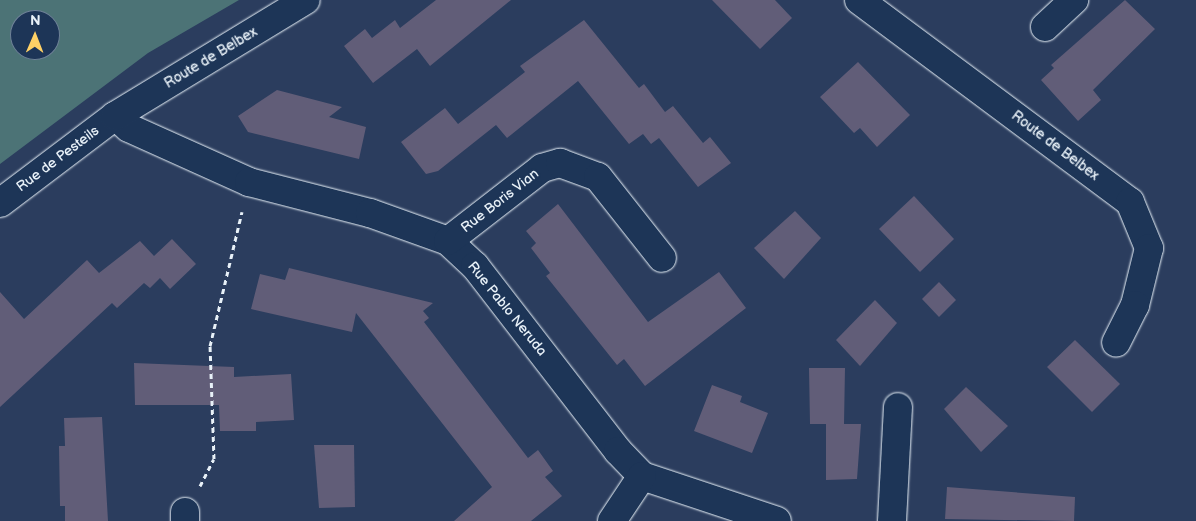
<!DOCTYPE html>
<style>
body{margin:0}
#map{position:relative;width:1196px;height:521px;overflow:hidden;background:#2b3d5e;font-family:"Balsamiq Sans",sans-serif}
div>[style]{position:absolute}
.green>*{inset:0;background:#4c7376}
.building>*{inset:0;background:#615d78}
.path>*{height:3px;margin-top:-1.5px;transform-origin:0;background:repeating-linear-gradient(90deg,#e8f1f8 0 5px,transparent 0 9px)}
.roads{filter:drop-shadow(0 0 1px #e8f1f8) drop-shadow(0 0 1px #e8f1f8)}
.street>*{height:28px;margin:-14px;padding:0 14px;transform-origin:14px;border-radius:14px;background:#1d3557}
span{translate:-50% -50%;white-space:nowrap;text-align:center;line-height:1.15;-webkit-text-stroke:4.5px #1d3557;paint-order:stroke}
.street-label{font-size:14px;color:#e8f1f8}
.north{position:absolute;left:10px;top:10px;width:50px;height:50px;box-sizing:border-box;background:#1d3557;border:1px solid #6e8097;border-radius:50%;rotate:1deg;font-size:14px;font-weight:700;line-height:20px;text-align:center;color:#e8f1f8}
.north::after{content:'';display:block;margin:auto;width:18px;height:22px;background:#ffd166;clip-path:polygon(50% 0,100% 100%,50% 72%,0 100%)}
</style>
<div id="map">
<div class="green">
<i style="clip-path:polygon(evenodd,0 0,239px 0,148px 53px,0 164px,0 0,20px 20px,50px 20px,50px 50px,20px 50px,20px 20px)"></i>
</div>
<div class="building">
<i style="clip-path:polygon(436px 0,511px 0,430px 66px,417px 49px,373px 83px,344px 46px,365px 29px,372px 38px,395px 20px,400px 28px)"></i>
<i style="clip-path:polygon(712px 0,775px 0,792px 18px,760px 49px)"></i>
<i style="clip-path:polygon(1125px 0,1155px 29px,1093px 90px,1101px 100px,1078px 121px,1041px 80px,1054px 68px,1051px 65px)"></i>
<i style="clip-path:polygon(584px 20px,639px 88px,644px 84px,665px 112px,673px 106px,703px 143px,710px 137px,731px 163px,698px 187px,659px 138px,651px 144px,643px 134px,629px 144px,578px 81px,507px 138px,496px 125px,438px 171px,426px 174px,401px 142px,445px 108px,458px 124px,525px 72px,520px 66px)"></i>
<i style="clip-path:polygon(858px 62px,910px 115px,877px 147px,860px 128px,854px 133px,820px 97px)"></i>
<i style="clip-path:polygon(277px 90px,342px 107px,329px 117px,366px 127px,359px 159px,248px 132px,238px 116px)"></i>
<i style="clip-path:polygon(914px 196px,954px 239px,920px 272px,879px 229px)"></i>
<i style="clip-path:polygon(558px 204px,648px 322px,719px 272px,746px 308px,645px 386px,624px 359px,617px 365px,546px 276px,550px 273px,531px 248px,536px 243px,526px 231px)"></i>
<i style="clip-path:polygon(795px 211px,821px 238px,784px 279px,754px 248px)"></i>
<i style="clip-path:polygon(172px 239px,196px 264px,170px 289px,160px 278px,150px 288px,144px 283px,117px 308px,112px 303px,0 407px,0 292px,24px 319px,87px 260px,99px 273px,140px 241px,154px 256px)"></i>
<i style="clip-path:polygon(289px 268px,433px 303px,423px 311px,429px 318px,424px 322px,528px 458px,538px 450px,553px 471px,545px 477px,562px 496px,531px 521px,454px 521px,492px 487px,356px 313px,352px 332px,251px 309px,260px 274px,285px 280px)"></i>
<i style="clip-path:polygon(939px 282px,956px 300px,939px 317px,922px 299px)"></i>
<i style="clip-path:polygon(875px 300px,897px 323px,860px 366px,836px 340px)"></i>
<i style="clip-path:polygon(1075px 340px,1120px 384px,1092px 412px,1047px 367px)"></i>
<i style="clip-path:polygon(134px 363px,234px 367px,234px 377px,291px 374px,294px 420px,256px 422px,256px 431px,220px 431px,219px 405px,135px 405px)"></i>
<i style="clip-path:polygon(809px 368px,845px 368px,844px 424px,861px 424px,857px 479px,826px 480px,826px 424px,810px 424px)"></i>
<i style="clip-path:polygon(712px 385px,742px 396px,740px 402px,768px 413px,752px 453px,694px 431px)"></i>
<i style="clip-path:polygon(966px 387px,1008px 426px,981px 452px,944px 409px)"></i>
<i style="clip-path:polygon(102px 417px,108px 521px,65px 521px,65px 506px,60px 506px,59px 446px,65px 446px,64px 418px)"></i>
<i style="clip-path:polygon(314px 445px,354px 445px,355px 507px,319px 508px)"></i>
<i style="clip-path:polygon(947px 487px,1075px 497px,1074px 521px,945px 519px)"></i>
</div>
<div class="path">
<i style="left:200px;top:486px;width:30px;rotate:-63deg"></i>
<i style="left:214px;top:459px;width:113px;rotate:-92deg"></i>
<i style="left:210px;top:346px;width:138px;rotate:-76.6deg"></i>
</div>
<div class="roads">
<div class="street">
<i style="left:859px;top:0;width:338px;rotate:36.7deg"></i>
<i style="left:1130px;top:202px;width:50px;rotate:67.6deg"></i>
<i style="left:1149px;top:248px;width:59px;rotate:103.8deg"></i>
<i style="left:1135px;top:305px;width:42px;rotate:116.6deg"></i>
<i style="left:1045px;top:27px;width:40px;rotate:-43deg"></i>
<i style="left:115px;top:116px;width:18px;rotate:41deg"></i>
<i style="left:129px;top:128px;width:132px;rotate:24.2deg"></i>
<i style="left:249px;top:182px;width:125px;rotate:14.4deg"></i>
<i style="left:370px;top:213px;width:83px;rotate:19.7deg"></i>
<i style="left:448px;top:241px;width:37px;rotate:43deg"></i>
<i style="left:475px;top:266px;width:234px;rotate:52.3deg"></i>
<i style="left:618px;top:451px;width:35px;rotate:46deg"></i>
<i style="left:642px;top:476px;width:142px;rotate:18.4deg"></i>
<i style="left:0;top:203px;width:144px;rotate:-37.1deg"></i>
<i style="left:115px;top:116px;width:223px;rotate:-31.3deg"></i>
<i style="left:448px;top:241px;width:119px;rotate:-37.8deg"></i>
<i style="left:542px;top:168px;width:19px;rotate:-16deg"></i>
<i style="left:560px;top:163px;width:40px;rotate:20.2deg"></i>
<i style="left:598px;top:177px;width:103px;rotate:51.7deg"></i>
<i style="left:185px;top:512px;width:9px;rotate:90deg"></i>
<i style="left:612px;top:521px;width:54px;rotate:-56.3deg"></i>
<i style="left:892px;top:521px;width:114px;rotate:-87deg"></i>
</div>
</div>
<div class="street-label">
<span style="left:211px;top:58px;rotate:-31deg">Route de Belbex</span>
<span style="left:1055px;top:146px;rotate:37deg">Route de Belbex</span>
<span style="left:58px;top:159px;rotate:-37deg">Rue de Pesteils</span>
<span style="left:500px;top:201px;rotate:-38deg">Rue Boris Vian</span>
<span style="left:507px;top:309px;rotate:51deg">Rue Pablo Neruda</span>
</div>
<div class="north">N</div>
</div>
